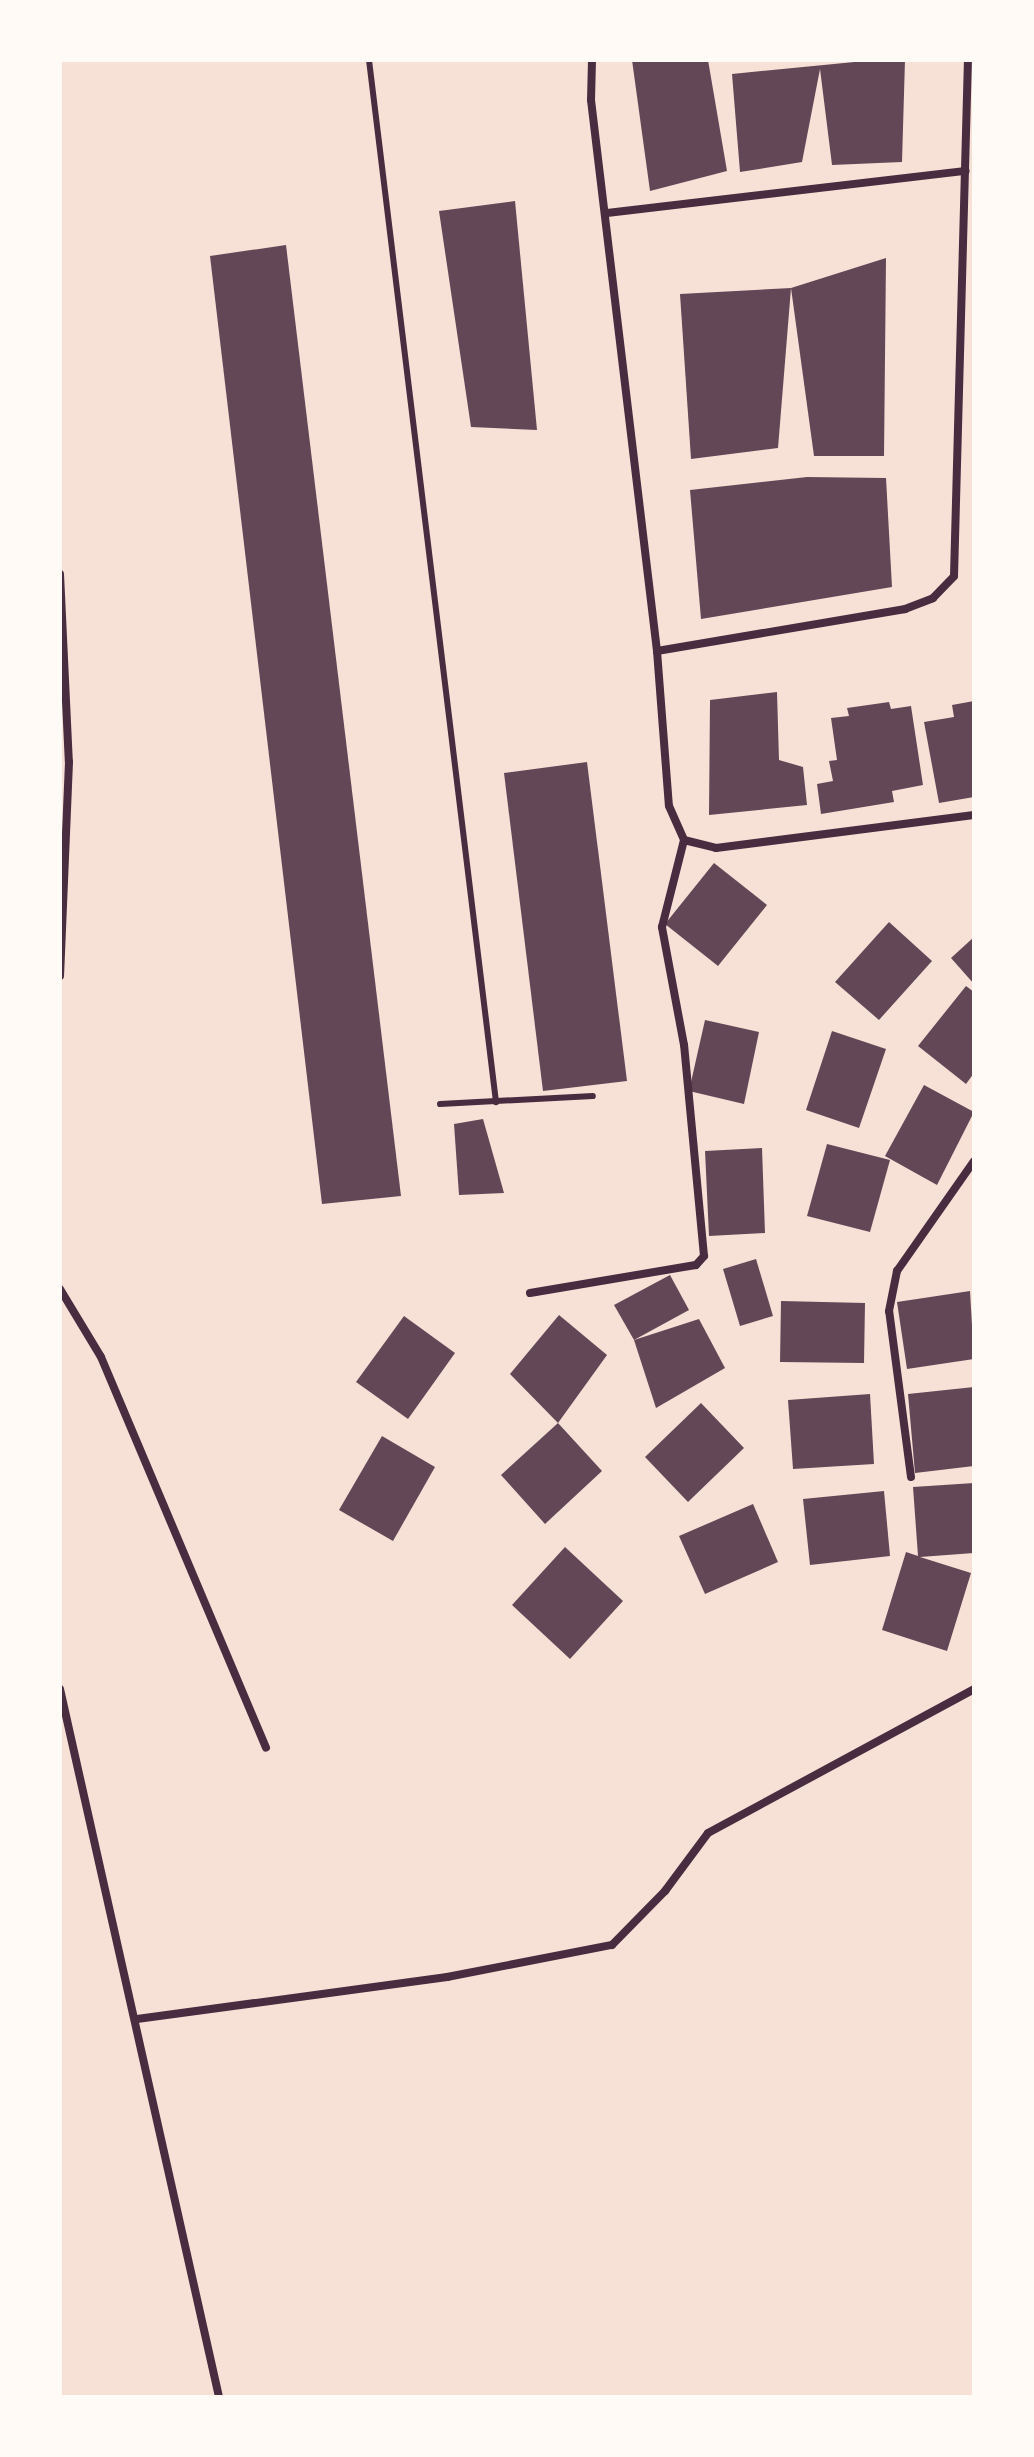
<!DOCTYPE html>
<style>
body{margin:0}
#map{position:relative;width:1034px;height:2457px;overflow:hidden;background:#f7e1d7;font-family:"PT Sans",sans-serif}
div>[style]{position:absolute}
.building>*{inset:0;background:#644757}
.service>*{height:6px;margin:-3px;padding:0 3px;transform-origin:3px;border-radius:3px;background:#4a2c40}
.minor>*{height:8px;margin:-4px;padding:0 4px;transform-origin:4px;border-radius:4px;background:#4a2c40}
span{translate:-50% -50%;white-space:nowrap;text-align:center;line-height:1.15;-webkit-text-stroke:8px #fffaf5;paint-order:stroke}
.frame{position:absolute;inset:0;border:62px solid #fffaf5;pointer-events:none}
</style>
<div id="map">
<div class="building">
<i style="clip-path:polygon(632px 60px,708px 60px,727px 171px,650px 191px)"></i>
<i style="clip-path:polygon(875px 60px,905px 60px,902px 162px,832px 165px,820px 69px,802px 162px,740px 172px,732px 74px)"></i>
<i style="clip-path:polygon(515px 201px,537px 430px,471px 427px,439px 211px)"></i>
<i style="clip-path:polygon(286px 245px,401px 1196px,322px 1204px,210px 256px)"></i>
<i style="clip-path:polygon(886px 258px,884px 456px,814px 456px,791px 288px)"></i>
<i style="clip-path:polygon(791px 288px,778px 448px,691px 459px,680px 294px)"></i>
<i style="clip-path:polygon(807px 477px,886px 478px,892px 587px,701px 619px,690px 490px)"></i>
<i style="clip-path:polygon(777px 692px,779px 760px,803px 767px,807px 805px,709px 815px,710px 700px)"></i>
<i style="clip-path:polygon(974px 701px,974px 797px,939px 803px,924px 722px,954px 717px,952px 705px)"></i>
<i style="clip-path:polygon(889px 702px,891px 709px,911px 706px,923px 785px,892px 791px,894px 802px,821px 814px,817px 784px,833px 781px,829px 761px,837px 760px,831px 718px,849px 716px,847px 708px)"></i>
<i style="clip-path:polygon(587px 762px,627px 1081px,543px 1091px,504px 773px)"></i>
<i style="clip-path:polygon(714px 863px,767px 905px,718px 966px,665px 924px)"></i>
<i style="clip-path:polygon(889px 922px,932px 961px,879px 1020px,835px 982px)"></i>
<i style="clip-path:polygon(974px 937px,974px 984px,951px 958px)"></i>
<i style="clip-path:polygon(966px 986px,974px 992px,974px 1073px,966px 1084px,918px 1046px)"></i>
<i style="clip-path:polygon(705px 1020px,759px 1032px,744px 1104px,689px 1091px)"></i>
<i style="clip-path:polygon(832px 1031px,886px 1049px,859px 1128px,806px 1110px)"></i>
<i style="clip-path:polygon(924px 1085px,974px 1112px,937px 1185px,885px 1156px)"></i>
<i style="clip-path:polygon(483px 1119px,504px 1193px,459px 1195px,454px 1124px)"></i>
<i style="clip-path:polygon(827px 1144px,890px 1160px,870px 1232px,807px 1216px)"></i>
<i style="clip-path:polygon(762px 1148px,765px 1233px,709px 1236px,705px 1151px)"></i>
<i style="clip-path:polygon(756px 1259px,773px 1316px,740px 1326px,723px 1269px)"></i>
<i style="clip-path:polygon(670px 1275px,689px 1310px,634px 1340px,614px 1305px)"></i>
<i style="clip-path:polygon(970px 1291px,974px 1359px,907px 1369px,897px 1302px)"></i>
<i style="clip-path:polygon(781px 1301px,865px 1303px,864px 1363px,780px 1362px)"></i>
<i style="clip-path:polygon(559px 1315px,607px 1355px,558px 1423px,510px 1374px)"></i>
<i style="clip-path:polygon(404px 1316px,455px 1353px,408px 1419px,356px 1382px)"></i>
<i style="clip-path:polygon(699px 1319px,725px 1368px,656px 1408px,634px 1340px)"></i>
<i style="clip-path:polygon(974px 1387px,974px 1466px,915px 1473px,908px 1394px)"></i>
<i style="clip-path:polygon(870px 1394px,874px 1464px,793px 1469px,788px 1400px)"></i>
<i style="clip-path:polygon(701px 1403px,744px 1448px,688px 1502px,645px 1457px)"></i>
<i style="clip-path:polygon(558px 1423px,602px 1471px,545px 1524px,501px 1475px)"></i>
<i style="clip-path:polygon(382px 1436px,435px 1467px,393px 1541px,339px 1510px)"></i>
<i style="clip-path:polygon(974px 1483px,974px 1553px,920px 1557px,971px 1573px,947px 1651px,882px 1630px,906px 1552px,918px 1556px,913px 1487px)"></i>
<i style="clip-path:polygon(884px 1491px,890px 1556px,810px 1565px,803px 1499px)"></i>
<i style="clip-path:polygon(753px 1504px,778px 1562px,705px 1594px,679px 1536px)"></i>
<i style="clip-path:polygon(565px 1547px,623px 1601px,570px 1659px,512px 1605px)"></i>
</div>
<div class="service">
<i style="left:369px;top:60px;width:1050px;rotate:83.05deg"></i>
<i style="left:440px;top:1104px;width:153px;rotate:-3deg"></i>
</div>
<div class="minor">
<i style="left:592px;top:60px;width:40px;rotate:91.4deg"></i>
<i style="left:591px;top:100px;width:555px;rotate:83.17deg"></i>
<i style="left:657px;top:651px;width:155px;rotate:85.6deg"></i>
<i style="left:669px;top:806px;width:37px;rotate:66deg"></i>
<i style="left:684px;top:840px;width:33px;rotate:14deg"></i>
<i style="left:716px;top:848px;width:260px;rotate:-7.3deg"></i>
<i style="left:607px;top:213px;width:361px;rotate:-6.7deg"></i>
<i style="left:60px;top:574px;width:188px;rotate:87.3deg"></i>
<i style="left:69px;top:762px;width:214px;rotate:92.4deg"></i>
<i style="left:657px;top:651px;width:252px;rotate:-9.6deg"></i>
<i style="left:905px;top:609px;width:30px;rotate:-21deg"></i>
<i style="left:933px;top:598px;width:30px;rotate:-46deg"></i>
<i style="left:954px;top:576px;width:516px;rotate:-88.45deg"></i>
<i style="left:60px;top:1289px;width:79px;rotate:58.9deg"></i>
<i style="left:101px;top:1357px;width:424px;rotate:67.1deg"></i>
<i style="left:530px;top:1293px;width:168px;rotate:-9.6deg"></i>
<i style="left:696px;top:1265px;width:12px;rotate:-48deg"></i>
<i style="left:704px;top:1256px;width:212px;rotate:-95.4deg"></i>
<i style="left:684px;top:1045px;width:120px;rotate:-100.6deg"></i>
<i style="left:662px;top:927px;width:90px;rotate:-75.8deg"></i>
<i style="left:911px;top:1477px;width:167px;rotate:-97.5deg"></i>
<i style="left:889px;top:1311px;width:41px;rotate:-78.7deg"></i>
<i style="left:897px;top:1271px;width:134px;rotate:-55deg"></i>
<i style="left:60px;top:1689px;width:726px;rotate:77.34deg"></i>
<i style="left:137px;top:2019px;width:313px;rotate:-7.7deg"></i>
<i style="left:447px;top:1977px;width:168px;rotate:-11deg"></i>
<i style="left:612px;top:1945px;width:76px;rotate:-45.5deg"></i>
<i style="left:665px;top:1891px;width:72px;rotate:-53.4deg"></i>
<i style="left:708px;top:1833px;width:302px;rotate:-28.4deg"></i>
</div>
<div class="frame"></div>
</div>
